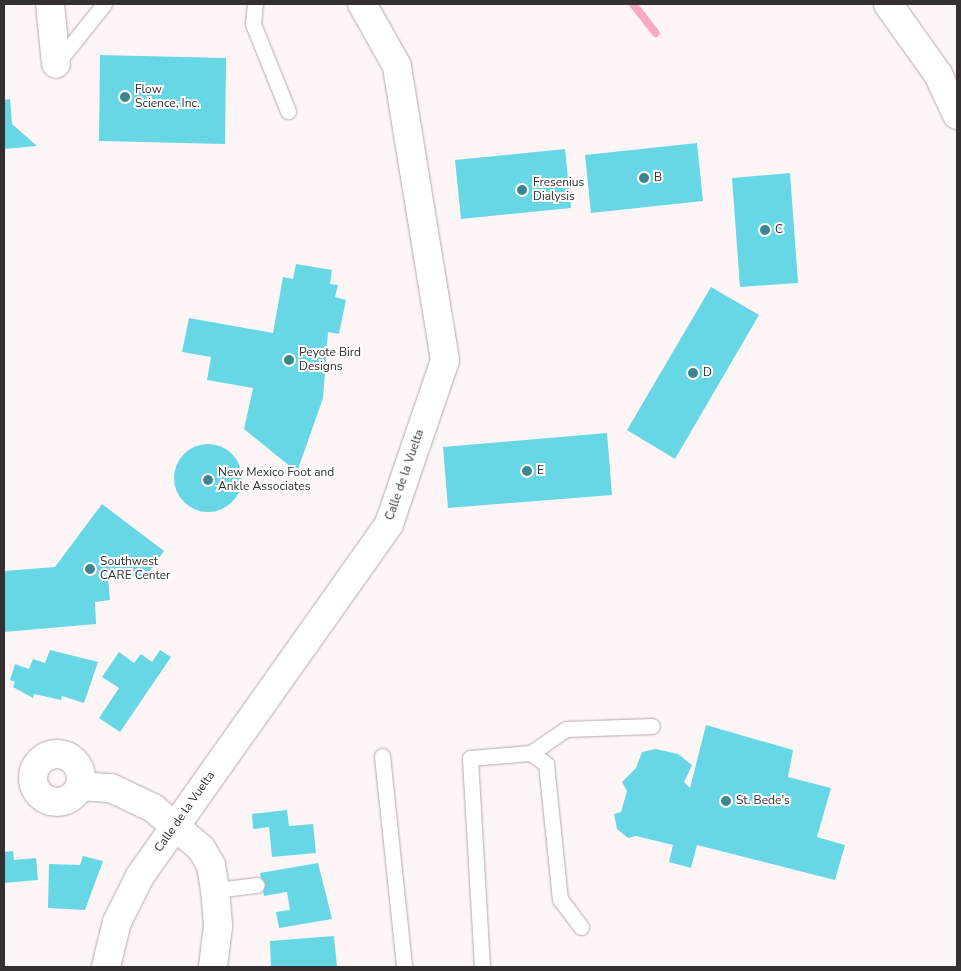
<!DOCTYPE html>
<style>
body{margin:0}
#map{position:relative;width:961px;height:971px;overflow:hidden;background:#fef5f7;font-family:"Nunito Sans",sans-serif}
div>[style]{position:absolute}
.stream>*{height:8px;margin:-4px;padding:0 4px;transform-origin:4px;border-radius:4px;background:#fda9c3}
.building>*{inset:0;background:#67d7e5}
.round{border-radius:50%}
.roads{filter:drop-shadow(0 0 1px #b5aaad) drop-shadow(0 0 1px #b5aaad)}
.service>*{height:15px;margin:-7.5px;padding:0 7.5px;transform-origin:7.5px;border-radius:7.5px;background:#fff}
.minor>*{height:28px;margin:-14px;padding:0 14px;transform-origin:14px;border-radius:14px;background:#fff}
.minor>.ring{margin:-14px;padding:0;box-sizing:content-box;background:none;border:28px solid #fff;border-radius:50%}
.trunk>*{height:28px;margin:-14px;padding:0 14px;transform-origin:14px;border-radius:14px;background:#fff}
.dots>*{width:14px;height:14px;translate:-50% -50%;box-sizing:border-box;border:2px solid #fff;border-radius:50%}
span{translate:-50% -50%;white-space:nowrap;text-align:center;line-height:1.15;-webkit-text-stroke:4px #fff;paint-order:stroke}
.poi-label{font-size:12px;color:#342f31}
.left{translate:0 -50%;text-align:left}
.street-label{font-size:12px;color:#342f31}
.frame{position:absolute;inset:0;border:5px solid #342f31;pointer-events:none}
</style>
<div id="map">
<div class="stream">
<i style="left:633px;top:4px;width:37px;rotate:52deg"></i>
</div>
<div class="building">
<i style="clip-path:polygon(100px 55px,226px 58px,225px 144px,99px 141px)"></i>
<i style="clip-path:polygon(10px 99px,12px 124px,37px 146px,4px 149px,4px 100px)"></i>
<i style="clip-path:polygon(697px 143px,703px 201px,591px 213px,585px 155px)"></i>
<i style="clip-path:polygon(565px 149px,571px 208px,461px 219px,455px 160px)"></i>
<i style="clip-path:polygon(790px 173px,798px 283px,740px 287px,732px 178px)"></i>
<i style="clip-path:polygon(296px 264px,332px 270px,330px 284px,338px 285px,335px 297px,346px 300px,339px 334px,328px 332px,323px 398px,297px 472px,244px 429px,253px 388px,207px 380px,211px 357px,182px 352px,189px 318px,273px 333px,283px 277px,293px 279px)"></i>
<i style="clip-path:polygon(711px 287px,759px 315px,675px 459px,627px 430px)"></i>
<i style="clip-path:polygon(607px 433px,612px 495px,448px 508px,443px 447px)"></i>
<i class="round" style="left:174px;top:444px;width:68px;height:68px"></i>
<i style="clip-path:polygon(102px 504px,164px 551px,146px 576px,108px 578px,110px 600px,95px 602px,96px 624px,4px 632px,4px 571px,55px 567px)"></i>
<i style="clip-path:polygon(50px 650px,98px 662px,84px 703px,62px 696px,61px 700px,34px 694px,33px 698px,13px 687px,15px 682px,10px 680px,15px 664px,29px 669px,33px 659px,45px 663px)"></i>
<i style="clip-path:polygon(160px 650px,171px 657px,120px 732px,99px 718px,119px 688px,102px 677px,119px 652px,134px 663px,141px 654px,152px 662px)"></i>
<i style="clip-path:polygon(706px 725px,793px 750px,788px 777px,831px 788px,817px 837px,845px 845px,835px 880px,697px 845px,691px 868px,669px 862px,673px 845px,636px 836px,628px 838px,617px 829px,614px 814px,621px 812px,627px 791px,622px 782px,636px 768px,642px 752px,656px 749px,678px 754px,692px 765px,684px 782px,690px 788px)"></i>
<i style="clip-path:polygon(287px 810px,289px 826px,313px 824px,316px 853px,272px 857px,269px 827px,253px 829px,252px 814px)"></i>
<i style="clip-path:polygon(13px 851px,14px 860px,36px 858px,38px 880px,4px 883px,4px 852px)"></i>
<i style="clip-path:polygon(83px 856px,103px 861px,85px 910px,48px 908px,49px 864px,80px 865px)"></i>
<i style="clip-path:polygon(318px 863px,332px 919px,279px 928px,276px 912px,290px 910px,287px 892px,264px 896px,260px 873px)"></i>
<i style="clip-path:polygon(334px 936px,337px 967px,271px 967px,270px 941px)"></i>
</div>
<div class="roads">
<div class="service">
<i style="left:255px;top:4px;width:20px;rotate:96deg"></i>
<i style="left:253px;top:24px;width:94px;rotate:68.1deg"></i>
<i style="left:56px;top:64px;width:77px;rotate:-51.3deg"></i>
<i style="left:531px;top:753px;width:42px;rotate:-34.4deg"></i>
<i style="left:566px;top:729px;width:86px;rotate:-2deg"></i>
<i style="left:382px;top:756px;width:212px;rotate:84deg"></i>
<i style="left:215px;top:890px;width:42px;rotate:-6.8deg"></i>
<i style="left:482px;top:967px;width:209px;rotate:-93.3deg"></i>
<i style="left:470px;top:758px;width:61px;rotate:-4.7deg"></i>
<i style="left:531px;top:753px;width:19px;rotate:36deg"></i>
<i style="left:546px;top:764px;width:136px;rotate:84.1deg"></i>
<i style="left:560px;top:899px;width:35px;rotate:53deg"></i>
</div>
<div class="minor">
<i style="left:50px;top:4px;width:60px;rotate:84.3deg"></i>
<i class="ring" style="left:33px;top:754px;width:20px;height:20px"></i>
<i style="left:80px;top:786px;width:31px;rotate:4deg"></i>
<i style="left:111px;top:788px;width:47px;rotate:25.5deg"></i>
<i style="left:153px;top:808px;width:62px;rotate:39.8deg"></i>
<i style="left:201px;top:848px;width:20px;rotate:60deg"></i>
<i style="left:211px;top:865px;width:25px;rotate:81deg"></i>
<i style="left:215px;top:890px;width:36px;rotate:85deg"></i>
<i style="left:218px;top:926px;width:41px;rotate:97deg"></i>
<i style="left:106px;top:967px;width:46px;rotate:-76.3deg"></i>
<i style="left:117px;top:922px;width:51px;rotate:-63.4deg"></i>
<i style="left:140px;top:876px;width:431px;rotate:-54.7deg"></i>
<i style="left:389px;top:524px;width:173px;rotate:-71.1deg"></i>
<i style="left:445px;top:360px;width:298px;rotate:-99.3deg"></i>
<i style="left:397px;top:66px;width:71px;rotate:-119.4deg"></i>
</div>
<div class="trunk">
<i style="left:888px;top:4px;width:86px;rotate:54.5deg"></i>
<i style="left:938px;top:74px;width:45px;rotate:65.1deg"></i>
</div>
</div>
<div class="dots">
<i style="left:125px;top:97px;background:#3e858e"></i>
<i style="left:644px;top:178px;background:#3e858e"></i>
<i style="left:522px;top:190px;background:#3e858e"></i>
<i style="left:765px;top:230px;background:#3e858e"></i>
<i style="left:289px;top:360px;background:#3e858e"></i>
<i style="left:693px;top:373px;background:#3e858e"></i>
<i style="left:527px;top:471px;background:#3e858e"></i>
<i style="left:208px;top:480px;background:#3e858e"></i>
<i style="left:90px;top:569px;background:#3e858e"></i>
<i style="left:726px;top:801px;background:#3e858e"></i>
</div>
<div class="poi-label">
<span class="left" style="left:135px;top:97px">Flow<br>Science, Inc.</span>
<span class="left" style="left:654px;top:178px">B</span>
<span class="left" style="left:533px;top:190px">Fresenius<br>Dialysis</span>
<span class="left" style="left:775px;top:230px">C</span>
<span class="left" style="left:299px;top:360px">Peyote Bird<br>Designs</span>
<span class="left" style="left:703px;top:373px">D</span>
<span class="left" style="left:537px;top:471px">E</span>
<span class="left" style="left:218px;top:480px">New Mexico Foot and<br>Ankle Associates</span>
<span class="left" style="left:100px;top:569px">Southwest<br>CARE Center</span>
<span class="left" style="left:736px;top:801px">St. Bede's</span>
</div>
<div class="street-label">
<span style="left:405px;top:475px;rotate:-71deg">Calle de la Vuelta</span>
<span style="left:185px;top:812px;rotate:-55deg">Calle de la Vuelta</span>
</div>
<div class="frame"></div>
</div>
